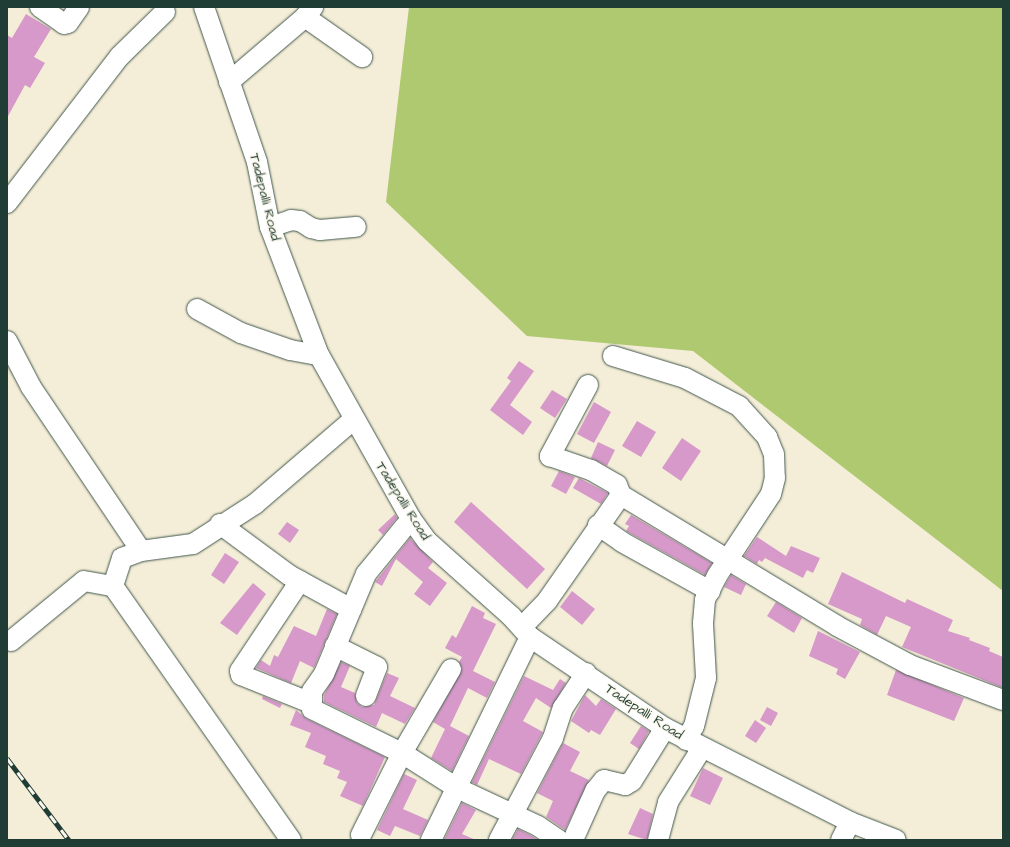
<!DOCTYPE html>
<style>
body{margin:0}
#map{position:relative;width:1010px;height:847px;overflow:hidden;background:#f4edd7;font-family:"Architects Daughter",sans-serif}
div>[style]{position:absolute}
.green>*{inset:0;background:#aec96f}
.building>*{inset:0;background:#d699c9}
.roads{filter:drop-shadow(0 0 1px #3f574c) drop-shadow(0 0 1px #3f574c)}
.minor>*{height:20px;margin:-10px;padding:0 10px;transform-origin:10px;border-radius:10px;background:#fff}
.rail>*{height:4.5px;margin-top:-2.25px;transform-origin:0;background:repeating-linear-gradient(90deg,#fbf7ec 0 9px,#1f3d34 0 18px);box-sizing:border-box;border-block:1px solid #1f3d34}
span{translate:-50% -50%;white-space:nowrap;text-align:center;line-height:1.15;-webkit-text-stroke:3px #fbf7ec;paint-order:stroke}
.street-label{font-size:14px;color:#1f3d34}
.frame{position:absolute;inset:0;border:8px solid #1f3d34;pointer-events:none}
</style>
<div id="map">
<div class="green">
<i style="clip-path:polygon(409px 7px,1003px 7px,1003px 591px,693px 351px,527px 336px,386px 202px)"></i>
</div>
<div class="building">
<i style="clip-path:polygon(26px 14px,51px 29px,34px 57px,45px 63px,30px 88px,25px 85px,7px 118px,7px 35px,12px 38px)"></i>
<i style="clip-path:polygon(519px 361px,534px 371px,510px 405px,532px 422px,523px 435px,490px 410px,511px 381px,507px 378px)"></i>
<i style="clip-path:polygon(552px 390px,567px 399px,555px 418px,540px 408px)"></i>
<i style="clip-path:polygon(594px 402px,611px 412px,594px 443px,577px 434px)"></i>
<i style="clip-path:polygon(637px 421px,656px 432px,641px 457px,622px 446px)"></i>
<i style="clip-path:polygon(682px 438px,701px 451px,681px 481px,662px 468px)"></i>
<i style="clip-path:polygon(598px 442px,615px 450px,607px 466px,591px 458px)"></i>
<i style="clip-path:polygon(559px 471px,575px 477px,566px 494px,551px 486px)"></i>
<i style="clip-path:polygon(579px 478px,608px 493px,601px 504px,573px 488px)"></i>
<i style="clip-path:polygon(471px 502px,545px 569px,527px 589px,454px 522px)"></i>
<i style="clip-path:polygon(395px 514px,397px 518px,383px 535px,378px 530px)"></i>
<i style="clip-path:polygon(631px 515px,712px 563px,705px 575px,626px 531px,629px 526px,625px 524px)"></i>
<i style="clip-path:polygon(287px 522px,299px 530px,290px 543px,278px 534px)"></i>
<i style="clip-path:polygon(757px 537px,786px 556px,791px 546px,820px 558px,813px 573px,803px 568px,807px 570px,803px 578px,765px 558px,762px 562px,759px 560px,757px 564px,744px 556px)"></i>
<i style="clip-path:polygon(410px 538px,433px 562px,428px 568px,447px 583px,430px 606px,414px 594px,423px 582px,396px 559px,382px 586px,375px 582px)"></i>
<i style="clip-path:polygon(225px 553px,239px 562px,224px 584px,211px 575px)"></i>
<i style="clip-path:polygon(842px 572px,905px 603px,907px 599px,953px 620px,948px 631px,970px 638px,969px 640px,990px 648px,989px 651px,1003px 657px,1003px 688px,902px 647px,911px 627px,886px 616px,877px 635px,860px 625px,862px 619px,828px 604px)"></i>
<i style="clip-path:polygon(731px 575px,746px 584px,741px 595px,724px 587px)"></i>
<i style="clip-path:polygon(253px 583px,266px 594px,237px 635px,220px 623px)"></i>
<i style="clip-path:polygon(572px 591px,595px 609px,582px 625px,560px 607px)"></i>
<i style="clip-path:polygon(776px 602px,802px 618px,794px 633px,767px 616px)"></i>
<i style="clip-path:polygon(472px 606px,485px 613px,483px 618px,496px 624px,473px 671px,495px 682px,487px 698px,468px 688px,450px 726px,469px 736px,452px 771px,431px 758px,445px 729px,433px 722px,462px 669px,459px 662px,462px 657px,445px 648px,452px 635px,456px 638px)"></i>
<i style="clip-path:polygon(327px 609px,337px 614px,314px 668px,300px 661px,291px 683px,256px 668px,261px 660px,270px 666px,274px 655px,278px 657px,294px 626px,316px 636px)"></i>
<i style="clip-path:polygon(818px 631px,860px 652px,845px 679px,836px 674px,838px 669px,809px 656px)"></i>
<i style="clip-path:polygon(341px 662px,350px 666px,341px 687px,355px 693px,357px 703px,362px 707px,374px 705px,387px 673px,399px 678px,390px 696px,415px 708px,405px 724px,382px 713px,376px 727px,324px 702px,324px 695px)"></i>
<i style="clip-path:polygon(896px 670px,964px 698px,954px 721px,887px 695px)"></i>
<i style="clip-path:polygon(524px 676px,553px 690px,560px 679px,566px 683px,551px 708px,536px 698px,523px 721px,543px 732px,521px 774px,489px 759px,477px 785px,472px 782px)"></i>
<i style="clip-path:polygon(585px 695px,596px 706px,601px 699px,616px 709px,600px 735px,591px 730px,589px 733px,571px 721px)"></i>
<i style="clip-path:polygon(263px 696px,282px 704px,280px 708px,262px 699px)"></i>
<i style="clip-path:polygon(767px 707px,778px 713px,771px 726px,760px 720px)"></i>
<i style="clip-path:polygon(296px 710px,307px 719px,385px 757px,363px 806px,340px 796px,347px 782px,337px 778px,340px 771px,323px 764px,326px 756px,305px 747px,311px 733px,290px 725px)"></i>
<i style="clip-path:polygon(755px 720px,766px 728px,756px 743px,745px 736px)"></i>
<i style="clip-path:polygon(641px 726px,649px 731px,639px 749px,630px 743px)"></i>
<i style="clip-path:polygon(563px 743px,580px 752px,570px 771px,589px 780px,565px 830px,546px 817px,553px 801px,537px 793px)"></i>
<i style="clip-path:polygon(703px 768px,723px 778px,710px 805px,690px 796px)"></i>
<i style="clip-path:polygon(404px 774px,417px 780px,403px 809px,428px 820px,420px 836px,395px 826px,390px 836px,377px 830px)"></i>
<i style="clip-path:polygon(462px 803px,476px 810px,462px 834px,476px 840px,444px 840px)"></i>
<i style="clip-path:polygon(640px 808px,653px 814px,647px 840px,628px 834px)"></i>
<i style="clip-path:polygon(518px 829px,532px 836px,538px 840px,512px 840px)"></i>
</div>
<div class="roads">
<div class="minor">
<i style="left:40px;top:7px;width:29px;rotate:35deg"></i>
<i style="left:64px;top:24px;width:4px;rotate:-14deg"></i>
<i style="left:68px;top:23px;width:19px;rotate:-55deg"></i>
<i style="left:204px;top:7px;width:164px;rotate:71.1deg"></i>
<i style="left:257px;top:162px;width:66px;rotate:78.7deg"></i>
<i style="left:270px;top:227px;width:137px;rotate:69.1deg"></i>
<i style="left:319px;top:355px;width:188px;rotate:60.7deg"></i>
<i style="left:411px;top:519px;width:27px;rotate:54deg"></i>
<i style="left:427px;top:541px;width:113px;rotate:41.8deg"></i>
<i style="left:511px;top:616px;width:28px;rotate:48deg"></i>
<i style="left:530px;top:637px;width:163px;rotate:34deg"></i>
<i style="left:665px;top:728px;width:208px;rotate:26.9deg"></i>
<i style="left:850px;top:822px;width:49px;rotate:21.4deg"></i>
<i style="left:305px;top:17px;width:70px;rotate:35.1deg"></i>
<i style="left:229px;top:82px;width:100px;rotate:-40.5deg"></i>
<i style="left:305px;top:17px;width:13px;rotate:-51deg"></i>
<i style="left:7px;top:203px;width:185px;rotate:-52.5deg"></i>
<i style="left:120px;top:56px;width:63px;rotate:-44.4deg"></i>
<i style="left:270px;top:227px;width:22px;rotate:-18deg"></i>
<i style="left:291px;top:220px;width:9px;rotate:6deg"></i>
<i style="left:300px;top:221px;width:13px;rotate:32deg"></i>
<i style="left:311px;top:228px;width:9px;rotate:13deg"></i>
<i style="left:320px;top:230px;width:36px;rotate:-5deg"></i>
<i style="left:197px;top:309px;width:50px;rotate:28.6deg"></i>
<i style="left:241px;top:333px;width:52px;rotate:19.1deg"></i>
<i style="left:290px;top:350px;width:29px;rotate:10deg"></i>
<i style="left:7px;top:341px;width:52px;rotate:62.4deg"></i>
<i style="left:31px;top:387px;width:197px;rotate:56.1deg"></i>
<i style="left:613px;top:356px;width:75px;rotate:17deg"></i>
<i style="left:685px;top:378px;width:61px;rotate:27.4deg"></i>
<i style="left:739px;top:406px;width:42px;rotate:47.9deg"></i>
<i style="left:767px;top:437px;width:18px;rotate:68deg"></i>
<i style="left:774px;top:454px;width:24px;rotate:88deg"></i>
<i style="left:775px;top:478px;width:16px;rotate:104deg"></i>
<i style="left:771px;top:494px;width:98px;rotate:123.4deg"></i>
<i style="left:717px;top:576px;width:27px;rotate:117deg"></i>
<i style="left:705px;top:600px;width:24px;rotate:95deg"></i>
<i style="left:703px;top:624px;width:54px;rotate:86.8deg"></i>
<i style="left:706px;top:678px;width:49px;rotate:104deg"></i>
<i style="left:694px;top:726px;width:16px;rotate:120deg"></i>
<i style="left:588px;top:385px;width:81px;rotate:118.2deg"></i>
<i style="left:550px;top:456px;width:43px;rotate:18.9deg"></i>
<i style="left:591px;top:470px;width:30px;rotate:30deg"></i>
<i style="left:617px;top:485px;width:11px;rotate:68deg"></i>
<i style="left:621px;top:495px;width:253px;rotate:31.2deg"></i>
<i style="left:837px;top:626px;width:83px;rotate:28.1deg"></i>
<i style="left:910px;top:665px;width:99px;rotate:20.6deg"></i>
<i style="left:411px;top:519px;width:71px;rotate:129.3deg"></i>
<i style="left:366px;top:574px;width:108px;rotate:112.8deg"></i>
<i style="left:324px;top:674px;width:21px;rotate:125deg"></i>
<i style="left:312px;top:691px;width:18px;rotate:90deg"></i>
<i style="left:312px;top:709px;width:100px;rotate:26.1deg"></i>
<i style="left:402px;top:753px;width:65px;rotate:32.5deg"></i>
<i style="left:457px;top:788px;width:89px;rotate:25.1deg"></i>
<i style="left:538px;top:826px;width:25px;rotate:34deg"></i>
<i style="left:220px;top:524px;width:86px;rotate:36.5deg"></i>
<i style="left:289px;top:575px;width:71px;rotate:28.7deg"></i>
<i style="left:598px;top:525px;width:29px;rotate:35deg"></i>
<i style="left:622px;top:542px;width:101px;rotate:29.1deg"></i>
<i style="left:300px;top:581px;width:108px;rotate:123.7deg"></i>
<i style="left:240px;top:671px;width:4px;rotate:76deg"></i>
<i style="left:241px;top:675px;width:75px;rotate:21.8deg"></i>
<i style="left:113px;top:586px;width:310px;rotate:55deg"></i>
<i style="left:522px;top:627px;width:36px;rotate:-46deg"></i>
<i style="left:547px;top:601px;width:129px;rotate:-55.1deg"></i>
<i style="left:11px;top:641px;width:94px;rotate:-39.4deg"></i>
<i style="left:84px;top:581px;width:29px;rotate:10deg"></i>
<i style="left:113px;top:586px;width:29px;rotate:-72deg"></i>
<i style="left:122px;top:558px;width:20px;rotate:-20deg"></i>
<i style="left:141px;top:551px;width:52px;rotate:-7.7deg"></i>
<i style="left:193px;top:544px;width:74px;rotate:-32.8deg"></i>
<i style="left:255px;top:504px;width:130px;rotate:-40.6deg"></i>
<i style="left:335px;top:646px;width:47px;rotate:26.6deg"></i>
<i style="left:377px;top:667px;width:31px;rotate:111deg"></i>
<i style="left:361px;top:835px;width:92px;rotate:-63.4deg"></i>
<i style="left:402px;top:753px;width:97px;rotate:-59.7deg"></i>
<i style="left:431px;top:840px;width:226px;rotate:-64deg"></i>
<i style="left:499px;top:840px;width:115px;rotate:-62.1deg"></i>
<i style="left:553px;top:738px;width:32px;rotate:-72deg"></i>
<i style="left:563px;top:708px;width:42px;rotate:-56.7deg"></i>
<i style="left:573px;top:840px;width:54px;rotate:-65.8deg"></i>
<i style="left:595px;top:791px;width:14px;rotate:-51deg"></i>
<i style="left:604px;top:780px;width:22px;rotate:13deg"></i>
<i style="left:625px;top:785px;width:8px;rotate:-30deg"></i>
<i style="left:632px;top:781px;width:62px;rotate:-58.1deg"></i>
<i style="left:658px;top:840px;width:39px;rotate:-75deg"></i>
<i style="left:668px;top:802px;width:64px;rotate:-57.8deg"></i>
<i style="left:841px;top:840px;width:20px;rotate:-63deg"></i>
</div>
</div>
<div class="rail">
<i style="left:7px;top:758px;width:103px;rotate:52.9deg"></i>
</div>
<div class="street-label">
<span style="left:265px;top:197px;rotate:76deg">Tadepalli Road</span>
<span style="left:403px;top:501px;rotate:58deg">Tadepalli Road</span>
<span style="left:644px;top:712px;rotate:33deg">Tadepalli Road</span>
</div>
<div class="frame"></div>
</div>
